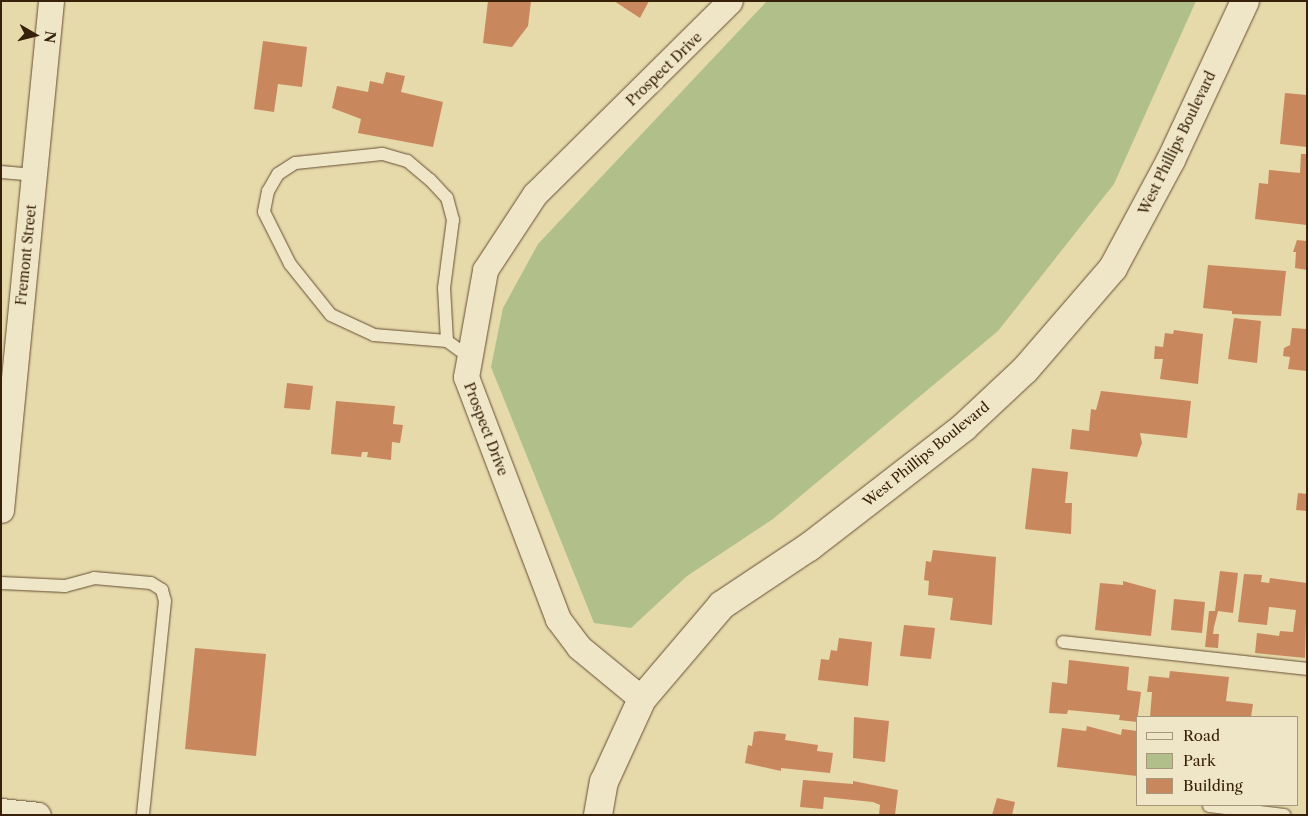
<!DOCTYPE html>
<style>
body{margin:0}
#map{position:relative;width:1308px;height:816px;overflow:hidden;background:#e6d9aa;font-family:"Libre Caslon Text",serif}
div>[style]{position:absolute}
.green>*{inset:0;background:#b1c08b}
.building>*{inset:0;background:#c9875e}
.roads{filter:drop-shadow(0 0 1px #644f32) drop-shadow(0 0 1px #644f32)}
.service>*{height:12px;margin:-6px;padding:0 6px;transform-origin:6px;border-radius:6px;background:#efe6c8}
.minor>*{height:25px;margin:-12.5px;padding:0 12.5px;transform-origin:12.5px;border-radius:12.5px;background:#efe6c8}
.tertiary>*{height:28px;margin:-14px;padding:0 14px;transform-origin:14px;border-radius:14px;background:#efe6c8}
span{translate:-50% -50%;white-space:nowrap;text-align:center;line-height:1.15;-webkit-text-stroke:5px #efe6c8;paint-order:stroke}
.street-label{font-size:14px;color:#38210a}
.frame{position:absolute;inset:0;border:2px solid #38210a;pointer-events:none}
.legend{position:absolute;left:1136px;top:716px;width:162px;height:90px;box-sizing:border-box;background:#efe6c8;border:1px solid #a6977c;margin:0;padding:6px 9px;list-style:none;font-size:15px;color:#38210a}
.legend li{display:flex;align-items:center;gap:10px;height:25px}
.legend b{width:25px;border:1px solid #a6977c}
.north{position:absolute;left:10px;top:10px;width:50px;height:50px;-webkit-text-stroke:4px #efe6c8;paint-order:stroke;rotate:98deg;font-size:14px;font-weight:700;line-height:20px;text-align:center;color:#38210a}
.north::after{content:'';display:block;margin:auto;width:18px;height:22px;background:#38210a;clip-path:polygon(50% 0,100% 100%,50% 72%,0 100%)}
</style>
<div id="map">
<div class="green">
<i style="clip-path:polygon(767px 1px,1196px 1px,1114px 184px,998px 331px,773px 519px,687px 576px,631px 628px,594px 623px,491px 367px,503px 308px,538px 244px)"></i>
</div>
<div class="building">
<i style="clip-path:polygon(488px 1px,531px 1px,528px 26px,512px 47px,483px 43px)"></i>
<i style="clip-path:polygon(614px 1px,649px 1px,640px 18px)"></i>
<i style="clip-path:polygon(263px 41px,307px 47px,302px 87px,278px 84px,274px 112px,254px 109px)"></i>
<i style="clip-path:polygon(386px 72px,405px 76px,401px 92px,443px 102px,433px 147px,358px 133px,361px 119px,332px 108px,337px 86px,368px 92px,370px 81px,383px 84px)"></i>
<i style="clip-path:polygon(1285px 93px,1307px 95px,1307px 147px,1280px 144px)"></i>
<i style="clip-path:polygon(1301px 154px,1307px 154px,1307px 225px,1255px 219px,1259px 183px,1268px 184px,1269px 170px,1300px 173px)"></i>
<i style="clip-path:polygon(1297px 240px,1307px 241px,1307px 270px,1295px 268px,1296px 252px,1293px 252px)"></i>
<i style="clip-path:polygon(1208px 265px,1286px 271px,1281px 316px,1232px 314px,1232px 311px,1203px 308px)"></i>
<i style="clip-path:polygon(1234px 318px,1261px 321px,1257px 363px,1228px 359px)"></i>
<i style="clip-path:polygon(1292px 328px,1307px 329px,1307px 371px,1288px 369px,1290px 357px,1283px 356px,1284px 348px,1290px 345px)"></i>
<i style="clip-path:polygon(1174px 330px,1203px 334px,1198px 384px,1160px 379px,1163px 359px,1154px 359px,1155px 346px,1163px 347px,1165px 333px,1173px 334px)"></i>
<i style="clip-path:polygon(287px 383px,313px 386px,310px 410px,284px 408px)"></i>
<i style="clip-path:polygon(1101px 391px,1191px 401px,1187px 438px,1140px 433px,1142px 443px,1137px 457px,1070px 449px,1072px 429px,1089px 431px,1091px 409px,1096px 410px)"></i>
<i style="clip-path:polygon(336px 401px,395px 406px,393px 424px,403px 425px,400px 443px,392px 442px,391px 460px,367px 457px,368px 452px,362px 452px,361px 457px,331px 454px)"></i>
<i style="clip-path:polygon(1032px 468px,1068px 472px,1065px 503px,1072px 503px,1071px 534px,1025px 529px)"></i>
<i style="clip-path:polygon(1298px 493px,1307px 494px,1307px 511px,1296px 510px)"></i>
<i style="clip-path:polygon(933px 550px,996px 557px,992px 625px,950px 620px,953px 598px,928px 595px,929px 581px,924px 580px,926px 561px,931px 562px)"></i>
<i style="clip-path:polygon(1220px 571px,1238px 573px,1233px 613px,1218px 611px,1214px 627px,1213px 634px,1219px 634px,1218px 648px,1205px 647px,1209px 611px,1215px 611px)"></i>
<i style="clip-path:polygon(1244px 574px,1262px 575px,1261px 582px,1269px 583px,1270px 578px,1307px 583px,1305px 658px,1255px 653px,1257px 633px,1279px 636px,1280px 631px,1293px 632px,1296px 610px,1269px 607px,1267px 625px,1238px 622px)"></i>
<i style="clip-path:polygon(1123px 581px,1156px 590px,1151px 636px,1095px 630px,1100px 583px,1123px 585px)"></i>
<i style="clip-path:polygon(1174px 599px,1205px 602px,1202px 633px,1171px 630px)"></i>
<i style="clip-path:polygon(904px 625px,935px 628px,931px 659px,900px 656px)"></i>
<i style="clip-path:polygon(839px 638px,872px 642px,868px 686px,818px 680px,821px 659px,829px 660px,831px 650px,837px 651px)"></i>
<i style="clip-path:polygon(195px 648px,266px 654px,256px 756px,185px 749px)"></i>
<i style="clip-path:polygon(1069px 660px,1129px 667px,1127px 690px,1141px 692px,1137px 722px,1119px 720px,1120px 715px,1068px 710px,1067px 714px,1049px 713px,1052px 682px,1067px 684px)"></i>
<i style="clip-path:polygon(1170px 671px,1229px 677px,1226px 701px,1253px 704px,1251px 717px,1150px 717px,1152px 692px,1147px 692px,1149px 676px,1169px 678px)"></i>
<i style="clip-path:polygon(854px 717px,889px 721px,885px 762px,853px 758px)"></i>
<i style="clip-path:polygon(1087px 726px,1121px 735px,1122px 729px,1137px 731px,1137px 776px,1057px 767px,1062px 728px,1086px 731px)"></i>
<i style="clip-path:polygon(760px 731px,786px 734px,785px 740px,818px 745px,817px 751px,833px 753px,830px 773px,781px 768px,781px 771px,745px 763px,748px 745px,752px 746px,754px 732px)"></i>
<i style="clip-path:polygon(803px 780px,853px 784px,853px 781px,898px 790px,895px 815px,879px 815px,880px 805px,873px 802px,824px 797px,823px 809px,800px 807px)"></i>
<i style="clip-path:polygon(997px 798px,1015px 802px,1012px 815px,992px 815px)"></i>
</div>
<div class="roads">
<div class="service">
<i style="left:1px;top:172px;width:33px;rotate:5deg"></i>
<i style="left:447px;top:341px;width:53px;rotate:-93.2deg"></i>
<i style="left:444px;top:288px;width:69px;rotate:-82.5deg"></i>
<i style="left:453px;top:220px;width:23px;rotate:-105deg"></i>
<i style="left:447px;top:198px;width:25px;rotate:-133deg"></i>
<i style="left:430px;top:180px;width:30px;rotate:-140deg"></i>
<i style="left:407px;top:161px;width:26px;rotate:-164deg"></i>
<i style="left:382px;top:154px;width:87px;rotate:174.1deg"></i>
<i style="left:295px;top:163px;width:20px;rotate:147deg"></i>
<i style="left:278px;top:174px;width:20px;rotate:120deg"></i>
<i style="left:268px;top:191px;width:21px;rotate:101deg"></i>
<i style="left:264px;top:212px;width:58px;rotate:63.4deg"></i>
<i style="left:290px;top:264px;width:65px;rotate:51.2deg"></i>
<i style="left:331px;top:315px;width:47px;rotate:24.9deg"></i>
<i style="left:374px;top:335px;width:73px;rotate:4.7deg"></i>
<i style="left:447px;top:341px;width:27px;rotate:36deg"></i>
<i style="left:1px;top:583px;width:64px;rotate:2.7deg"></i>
<i style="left:65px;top:586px;width:30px;rotate:-15deg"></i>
<i style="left:94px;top:578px;width:57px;rotate:5deg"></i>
<i style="left:151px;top:583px;width:13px;rotate:32deg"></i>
<i style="left:162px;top:590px;width:11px;rotate:75deg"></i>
<i style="left:165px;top:601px;width:215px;rotate:95.9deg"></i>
<i style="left:1063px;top:642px;width:245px;rotate:6.3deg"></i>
<i style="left:1209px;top:806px;width:76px;rotate:6.8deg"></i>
</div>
<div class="minor">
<i style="left:1px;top:510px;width:511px;rotate:-84.39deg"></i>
<i style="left:642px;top:699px;width:82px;rotate:-140.5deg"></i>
<i style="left:579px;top:647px;width:35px;rotate:-127deg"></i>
<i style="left:558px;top:619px;width:259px;rotate:-110.8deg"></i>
<i style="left:466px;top:377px;width:109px;rotate:-79.9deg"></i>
<i style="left:485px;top:270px;width:91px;rotate:-56.7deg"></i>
<i style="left:535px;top:194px;width:274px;rotate:-44.7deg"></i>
<i style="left:1px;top:811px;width:37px;rotate:6deg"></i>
</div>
<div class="tertiary">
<i style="left:598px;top:815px;width:34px;rotate:-80deg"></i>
<i style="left:604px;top:782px;width:91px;rotate:-65.4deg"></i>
<i style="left:642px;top:699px;width:123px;rotate:-49.6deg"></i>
<i style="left:722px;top:605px;width:105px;rotate:-33.7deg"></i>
<i style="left:809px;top:547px;width:196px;rotate:-37.7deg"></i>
<i style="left:964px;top:427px;width:83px;rotate:-43.1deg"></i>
<i style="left:1025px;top:370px;width:135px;rotate:-49.2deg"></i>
<i style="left:1113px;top:268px;width:123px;rotate:-61.8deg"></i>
<i style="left:1171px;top:160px;width:175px;rotate:-65deg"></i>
</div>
</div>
<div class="street-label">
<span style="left:664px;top:69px;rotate:-44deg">Prospect Drive</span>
<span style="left:1177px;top:143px;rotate:-64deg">West Phillips Boulevard</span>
<span style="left:26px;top:255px;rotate:-84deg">Fremont Street</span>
<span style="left:486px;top:429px;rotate:69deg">Prospect Drive</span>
<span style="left:926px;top:454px;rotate:-39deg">West Phillips Boulevard</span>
</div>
<div class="frame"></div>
<ul class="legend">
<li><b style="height:6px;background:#efe6c8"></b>Road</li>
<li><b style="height:14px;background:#b1c08b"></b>Park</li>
<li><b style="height:14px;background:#c9875e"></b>Building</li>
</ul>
<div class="north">N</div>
</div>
